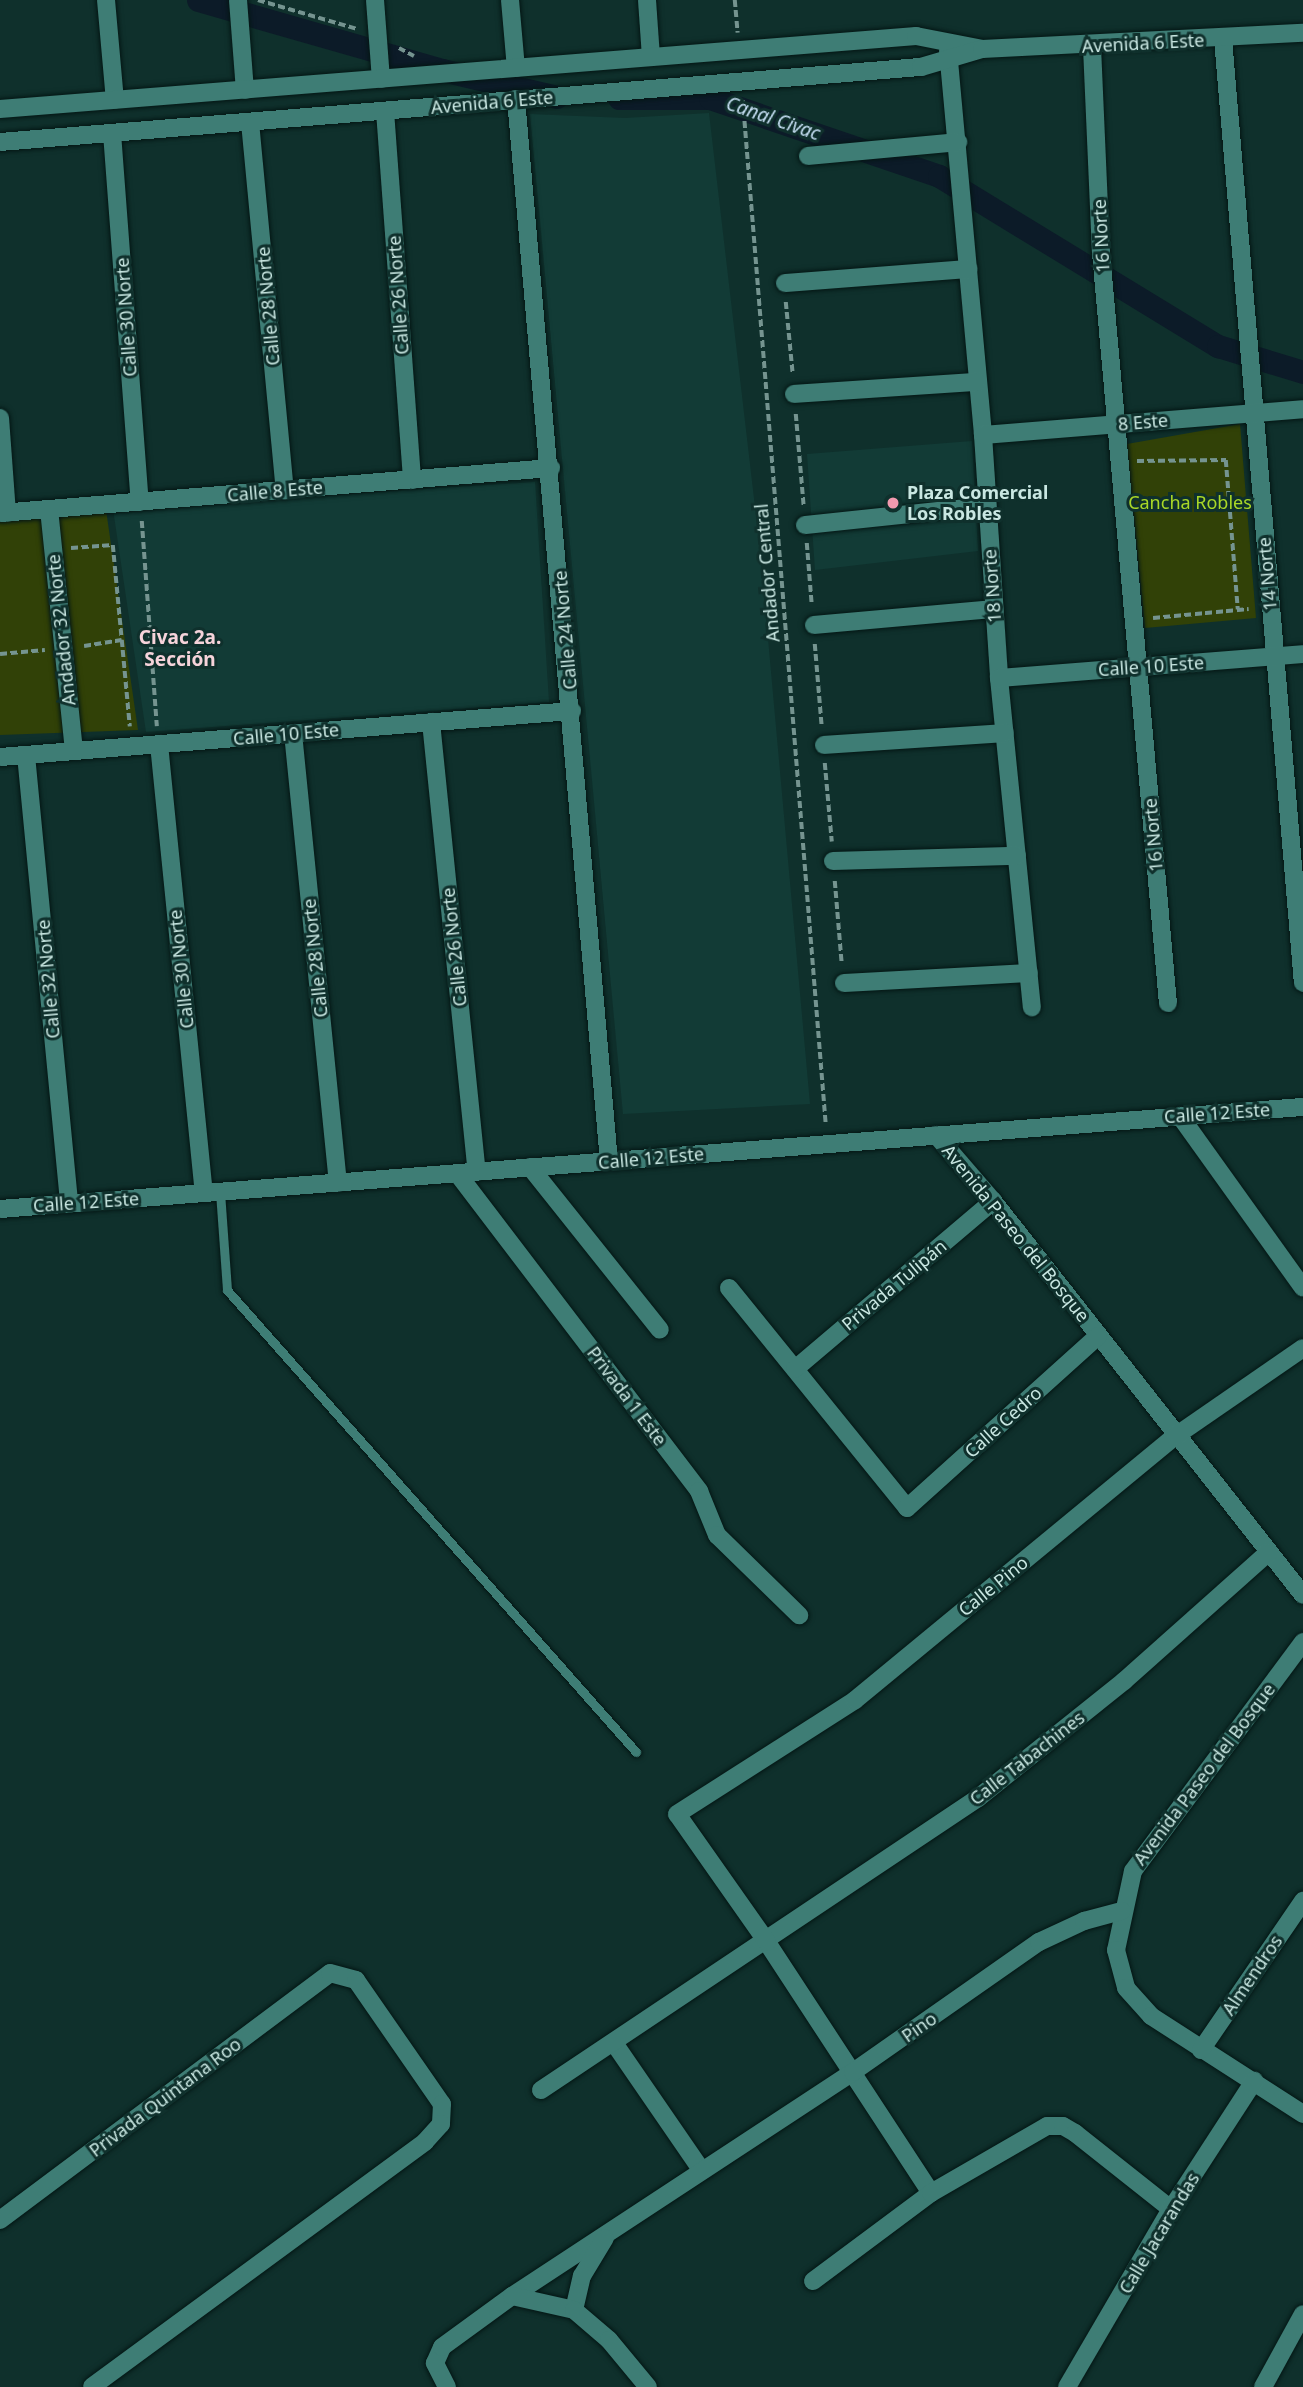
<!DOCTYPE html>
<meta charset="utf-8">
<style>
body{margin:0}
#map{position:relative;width:1303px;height:2387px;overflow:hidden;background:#0f302c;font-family:"Noto Sans",sans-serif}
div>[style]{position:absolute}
.built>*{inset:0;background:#123b36}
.green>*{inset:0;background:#314107}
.canal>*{height:23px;margin:-11.5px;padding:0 11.5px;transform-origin:11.5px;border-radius:11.5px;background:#0c1b28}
.path>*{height:3.5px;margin-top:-1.75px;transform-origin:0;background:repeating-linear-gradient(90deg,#759490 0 7px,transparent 0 10.5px)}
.roads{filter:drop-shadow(0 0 2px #041614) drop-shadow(0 0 2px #041614)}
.service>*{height:9px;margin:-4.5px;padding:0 4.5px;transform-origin:4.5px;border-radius:4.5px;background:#3e7d75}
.minor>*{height:18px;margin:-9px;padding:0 9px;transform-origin:9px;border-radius:9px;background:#3e7d75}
.dots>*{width:19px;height:19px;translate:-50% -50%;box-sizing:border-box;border:4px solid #0f302c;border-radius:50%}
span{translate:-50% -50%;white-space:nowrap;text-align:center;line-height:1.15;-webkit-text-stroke:6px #0f302c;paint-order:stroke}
.street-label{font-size:18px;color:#c9e7e2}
.poi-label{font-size:18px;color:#c9e7e2;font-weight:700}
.left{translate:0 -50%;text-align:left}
.park-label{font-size:18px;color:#a9d727}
.water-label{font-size:19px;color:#c5def2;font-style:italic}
.neighbourhood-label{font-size:19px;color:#f6d3da;font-weight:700}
</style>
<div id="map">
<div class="built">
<i style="clip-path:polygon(709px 113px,760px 550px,810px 1104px,623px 1114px,530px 114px,625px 118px)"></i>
<i style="clip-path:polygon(972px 441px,978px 551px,815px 570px,807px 454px)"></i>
<i style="clip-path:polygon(535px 482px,549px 702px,146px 732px,113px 509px)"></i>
</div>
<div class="green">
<i style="clip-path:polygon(1240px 424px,1256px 618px,1145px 628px,1127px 444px)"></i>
<i style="clip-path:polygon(106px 510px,138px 730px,0 735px,0 520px)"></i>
</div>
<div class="canal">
<i style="left:198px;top:0;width:254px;rotate:16deg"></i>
<i style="left:442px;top:70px;width:118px;rotate:13.2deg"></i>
<i style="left:619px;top:98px;width:91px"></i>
<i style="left:710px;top:98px;width:242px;rotate:18.8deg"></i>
<i style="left:939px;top:176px;width:327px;rotate:31.4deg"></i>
<i style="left:1218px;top:346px;width:89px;rotate:17deg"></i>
</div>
<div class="path">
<i style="left:258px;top:0;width:103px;rotate:16.3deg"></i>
<i style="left:735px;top:0;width:33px;rotate:85deg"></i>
<i style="left:399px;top:48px;width:17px;rotate:28deg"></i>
<i style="left:743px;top:100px;width:1028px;rotate:85.37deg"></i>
<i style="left:786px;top:302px;width:73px;rotate:84.5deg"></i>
<i style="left:796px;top:414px;width:93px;rotate:85.1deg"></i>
<i style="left:1137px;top:461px;width:89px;rotate:-0.6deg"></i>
<i style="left:1226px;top:460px;width:150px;rotate:85.4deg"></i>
<i style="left:142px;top:521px;width:206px;rotate:85.8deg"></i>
<i style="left:807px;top:543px;width:62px;rotate:85.4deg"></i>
<i style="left:71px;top:548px;width:42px;rotate:-4.1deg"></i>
<i style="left:113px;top:545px;width:95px;rotate:84.6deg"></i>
<i style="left:1153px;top:618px;width:96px;rotate:-5.4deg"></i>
<i style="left:815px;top:644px;width:83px;rotate:85.2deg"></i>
<i style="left:84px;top:646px;width:38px;rotate:-9deg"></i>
<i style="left:122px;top:640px;width:87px;rotate:84.7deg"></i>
<i style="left:0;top:654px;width:45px;rotate:-5.1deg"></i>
<i style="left:825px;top:763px;width:79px;rotate:84.9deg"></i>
<i style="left:835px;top:881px;width:83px;rotate:85.2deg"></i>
</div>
<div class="roads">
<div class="service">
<i style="left:220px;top:1192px;width:98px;rotate:85.9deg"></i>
<i style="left:227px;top:1290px;width:617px;rotate:48.48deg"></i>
</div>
<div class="minor">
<i style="left:106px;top:0;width:100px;rotate:84.9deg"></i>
<i style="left:238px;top:0;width:90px;rotate:85.6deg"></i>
<i style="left:375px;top:0;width:79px;rotate:85.7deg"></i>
<i style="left:510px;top:0;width:68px;rotate:85deg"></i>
<i style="left:647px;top:0;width:57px;rotate:86deg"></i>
<i style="left:1223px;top:39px;width:947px;rotate:85.16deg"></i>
<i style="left:1092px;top:47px;width:206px;rotate:87.5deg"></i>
<i style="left:1101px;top:253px;width:753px;rotate:84.9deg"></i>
<i style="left:948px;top:50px;width:387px;rotate:84.8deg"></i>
<i style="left:983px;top:435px;width:244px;rotate:86.2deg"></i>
<i style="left:999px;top:678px;width:331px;rotate:84.3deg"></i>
<i style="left:516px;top:99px;width:1066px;rotate:85deg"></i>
<i style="left:0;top:109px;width:919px;rotate:-4.56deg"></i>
<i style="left:916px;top:36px;width:67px;rotate:11.1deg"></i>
<i style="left:385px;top:111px;width:370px;rotate:85.8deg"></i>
<i style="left:250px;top:122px;width:370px;rotate:84.6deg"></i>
<i style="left:112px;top:133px;width:370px;rotate:85.7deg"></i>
<i style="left:0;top:142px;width:924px;rotate:-4.66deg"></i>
<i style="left:921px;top:67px;width:64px;rotate:-16.4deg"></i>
<i style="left:982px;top:49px;width:321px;rotate:-2.9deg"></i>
<i style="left:808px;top:156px;width:151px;rotate:-5.3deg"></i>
<i style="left:785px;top:283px;width:184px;rotate:-4.4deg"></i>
<i style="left:794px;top:394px;width:183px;rotate:-3.8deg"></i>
<i style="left:0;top:418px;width:95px;rotate:85.8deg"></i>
<i style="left:983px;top:435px;width:321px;rotate:-4.6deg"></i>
<i style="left:49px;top:509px;width:243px;rotate:84.1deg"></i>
<i style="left:0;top:513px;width:553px;rotate:-4.67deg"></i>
<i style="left:805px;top:525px;width:182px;rotate:-6deg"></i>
<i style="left:814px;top:625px;width:181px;rotate:-5.1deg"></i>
<i style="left:999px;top:678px;width:305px;rotate:-4.5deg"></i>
<i style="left:431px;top:722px;width:452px;rotate:84.2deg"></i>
<i style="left:293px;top:733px;width:452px;rotate:84.3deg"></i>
<i style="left:159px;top:744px;width:451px;rotate:84.3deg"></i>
<i style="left:824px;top:745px;width:181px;rotate:-3.8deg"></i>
<i style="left:26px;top:755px;width:451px;rotate:84.5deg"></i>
<i style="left:0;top:757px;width:574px;rotate:-4.6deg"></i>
<i style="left:833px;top:861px;width:184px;rotate:-1.6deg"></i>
<i style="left:844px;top:983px;width:185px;rotate:-3.1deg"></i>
<i style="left:1180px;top:1116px;width:211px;rotate:54.4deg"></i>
<i style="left:936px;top:1135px;width:87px;rotate:49.2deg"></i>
<i style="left:993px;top:1201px;width:501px;rotate:51.8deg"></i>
<i style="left:530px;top:1167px;width:208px;rotate:51.4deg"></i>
<i style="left:457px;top:1173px;width:400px;rotate:52.7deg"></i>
<i style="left:699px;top:1491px;width:48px;rotate:67.8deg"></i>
<i style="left:717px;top:1535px;width:115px;rotate:44.3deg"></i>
<i style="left:0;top:1209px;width:1307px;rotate:-4.48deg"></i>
<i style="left:729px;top:1288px;width:283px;rotate:51deg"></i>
<i style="left:907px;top:1508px;width:257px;rotate:-42deg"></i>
<i style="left:795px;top:1369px;width:260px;rotate:-40.3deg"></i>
<i style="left:1303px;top:1642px;width:285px;rotate:126.6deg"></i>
<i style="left:1133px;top:1871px;width:81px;rotate:102.1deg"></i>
<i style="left:1116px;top:1950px;width:39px;rotate:75deg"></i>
<i style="left:1126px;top:1988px;width:38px;rotate:48deg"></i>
<i style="left:1151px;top:2016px;width:181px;rotate:32.8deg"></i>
<i style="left:614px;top:2043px;width:155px;rotate:55.5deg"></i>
<i style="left:1201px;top:2050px;width:181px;rotate:-55.6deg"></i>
<i style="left:541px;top:2090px;width:526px;rotate:-33.75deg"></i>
<i style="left:978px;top:1798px;width:187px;rotate:-38.7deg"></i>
<i style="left:1124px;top:1681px;width:194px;rotate:-41.7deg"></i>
<i style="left:931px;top:2193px;width:300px;rotate:-123.2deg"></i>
<i style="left:767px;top:1942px;width:156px;rotate:-125.1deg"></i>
<i style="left:677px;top:1814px;width:211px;rotate:-32.6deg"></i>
<i style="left:855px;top:1700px;width:417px;rotate:-39.5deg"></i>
<i style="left:1177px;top:1435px;width:153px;rotate:-34.6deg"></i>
<i style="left:0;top:2220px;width:412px;rotate:-36.8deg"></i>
<i style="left:330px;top:1973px;width:27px;rotate:15deg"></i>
<i style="left:356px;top:1980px;width:151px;rotate:55.3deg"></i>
<i style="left:442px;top:2104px;width:20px;rotate:93deg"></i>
<i style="left:441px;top:2124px;width:24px;rotate:132deg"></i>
<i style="left:425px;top:2142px;width:413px;rotate:143.7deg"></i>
<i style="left:813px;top:2281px;width:147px;rotate:-36.7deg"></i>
<i style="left:931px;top:2193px;width:134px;rotate:-30deg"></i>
<i style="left:1047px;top:2126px;width:16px"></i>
<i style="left:1063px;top:2126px;width:14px;rotate:30deg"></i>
<i style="left:1075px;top:2133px;width:122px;rotate:38.4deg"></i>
<i style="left:512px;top:2296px;width:408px;rotate:-33.3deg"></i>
<i style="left:853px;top:2072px;width:227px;rotate:-35deg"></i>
<i style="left:1039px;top:1942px;width:50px;rotate:-25deg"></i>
<i style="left:1084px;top:1921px;width:39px;rotate:-15deg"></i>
<i style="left:574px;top:2310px;width:35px;rotate:-77deg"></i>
<i style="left:582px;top:2276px;width:44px;rotate:-58.8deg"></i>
<i style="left:447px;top:2387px;width:27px;rotate:-117deg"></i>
<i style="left:435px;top:2363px;width:17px;rotate:-66deg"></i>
<i style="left:442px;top:2347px;width:87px;rotate:-36.1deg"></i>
<i style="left:512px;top:2296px;width:64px;rotate:12.7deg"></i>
<i style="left:574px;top:2310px;width:46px;rotate:40.6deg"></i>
<i style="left:609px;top:2340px;width:61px;rotate:50.3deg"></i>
<i style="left:1067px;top:2387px;width:206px;rotate:-59.7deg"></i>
<i style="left:1171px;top:2209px;width:153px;rotate:-57deg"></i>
<i style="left:1263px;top:2387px;width:83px;rotate:-61.3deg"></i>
</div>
</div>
<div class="dots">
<i style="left:893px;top:503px;background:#f29aaf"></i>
</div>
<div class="street-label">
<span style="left:1143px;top:43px;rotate:-3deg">Avenida 6 Este</span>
<span style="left:492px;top:102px;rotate:-5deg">Avenida 6 Este</span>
<span style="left:1101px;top:236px;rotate:-93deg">16 Norte</span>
<span style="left:398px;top:295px;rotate:-94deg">Calle 26 Norte</span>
<span style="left:268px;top:306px;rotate:-95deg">Calle 28 Norte</span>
<span style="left:126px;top:317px;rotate:-94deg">Calle 30 Norte</span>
<span style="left:1143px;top:422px;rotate:-5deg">8 Este</span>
<span style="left:275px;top:491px;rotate:-5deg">Calle 8 Este</span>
<span style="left:767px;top:573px;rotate:-95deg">Andador Central</span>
<span style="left:1267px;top:574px;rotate:-95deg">14 Norte</span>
<span style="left:992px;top:586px;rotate:-94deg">18 Norte</span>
<span style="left:61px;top:630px;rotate:-96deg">Andador 32 Norte</span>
<span style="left:565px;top:630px;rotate:-95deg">Calle 24 Norte</span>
<span style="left:1151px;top:666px;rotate:-4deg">Calle 10 Este</span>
<span style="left:286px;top:734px;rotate:-5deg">Calle 10 Este</span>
<span style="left:1153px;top:835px;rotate:-95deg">16 Norte</span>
<span style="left:454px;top:947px;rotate:-96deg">Calle 26 Norte</span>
<span style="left:315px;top:958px;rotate:-96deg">Calle 28 Norte</span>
<span style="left:181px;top:969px;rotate:-96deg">Calle 30 Norte</span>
<span style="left:48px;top:979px;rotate:-95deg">Calle 32 Norte</span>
<span style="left:1217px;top:1113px;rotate:-4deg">Calle 12 Este</span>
<span style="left:651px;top:1158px;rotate:-5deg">Calle 12 Este</span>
<span style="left:86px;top:1202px;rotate:-4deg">Calle 12 Este</span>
<span style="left:1016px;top:1233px;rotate:51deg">Avenida Paseo del Bosque</span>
<span style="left:894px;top:1285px;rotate:-40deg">Privada Tulipán</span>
<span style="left:627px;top:1396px;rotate:53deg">Privada 1 Este</span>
<span style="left:1003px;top:1422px;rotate:-42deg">Calle Cedro</span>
<span style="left:993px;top:1586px;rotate:-39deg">Calle Pino</span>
<span style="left:1027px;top:1758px;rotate:-38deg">Calle Tabachines</span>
<span style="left:1204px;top:1774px;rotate:-53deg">Avenida Paseo del Bosque</span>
<span style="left:1252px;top:1975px;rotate:-56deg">Almendros</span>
<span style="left:919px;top:2027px;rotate:-35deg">Pino</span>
<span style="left:165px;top:2097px;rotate:-37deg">Privada Quintana Roo</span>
<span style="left:1159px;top:2233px;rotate:-59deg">Calle Jacarandas</span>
</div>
<div class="poi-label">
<span class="left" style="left:907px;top:503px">Plaza Comercial<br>Los Robles</span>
</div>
<div class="park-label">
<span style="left:1190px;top:502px">Cancha Robles</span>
</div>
<div class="water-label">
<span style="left:773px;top:119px;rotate:19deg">Canal Civac</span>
</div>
<div class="neighbourhood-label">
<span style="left:180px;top:649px">Civac 2a.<br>Sección</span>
</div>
</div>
